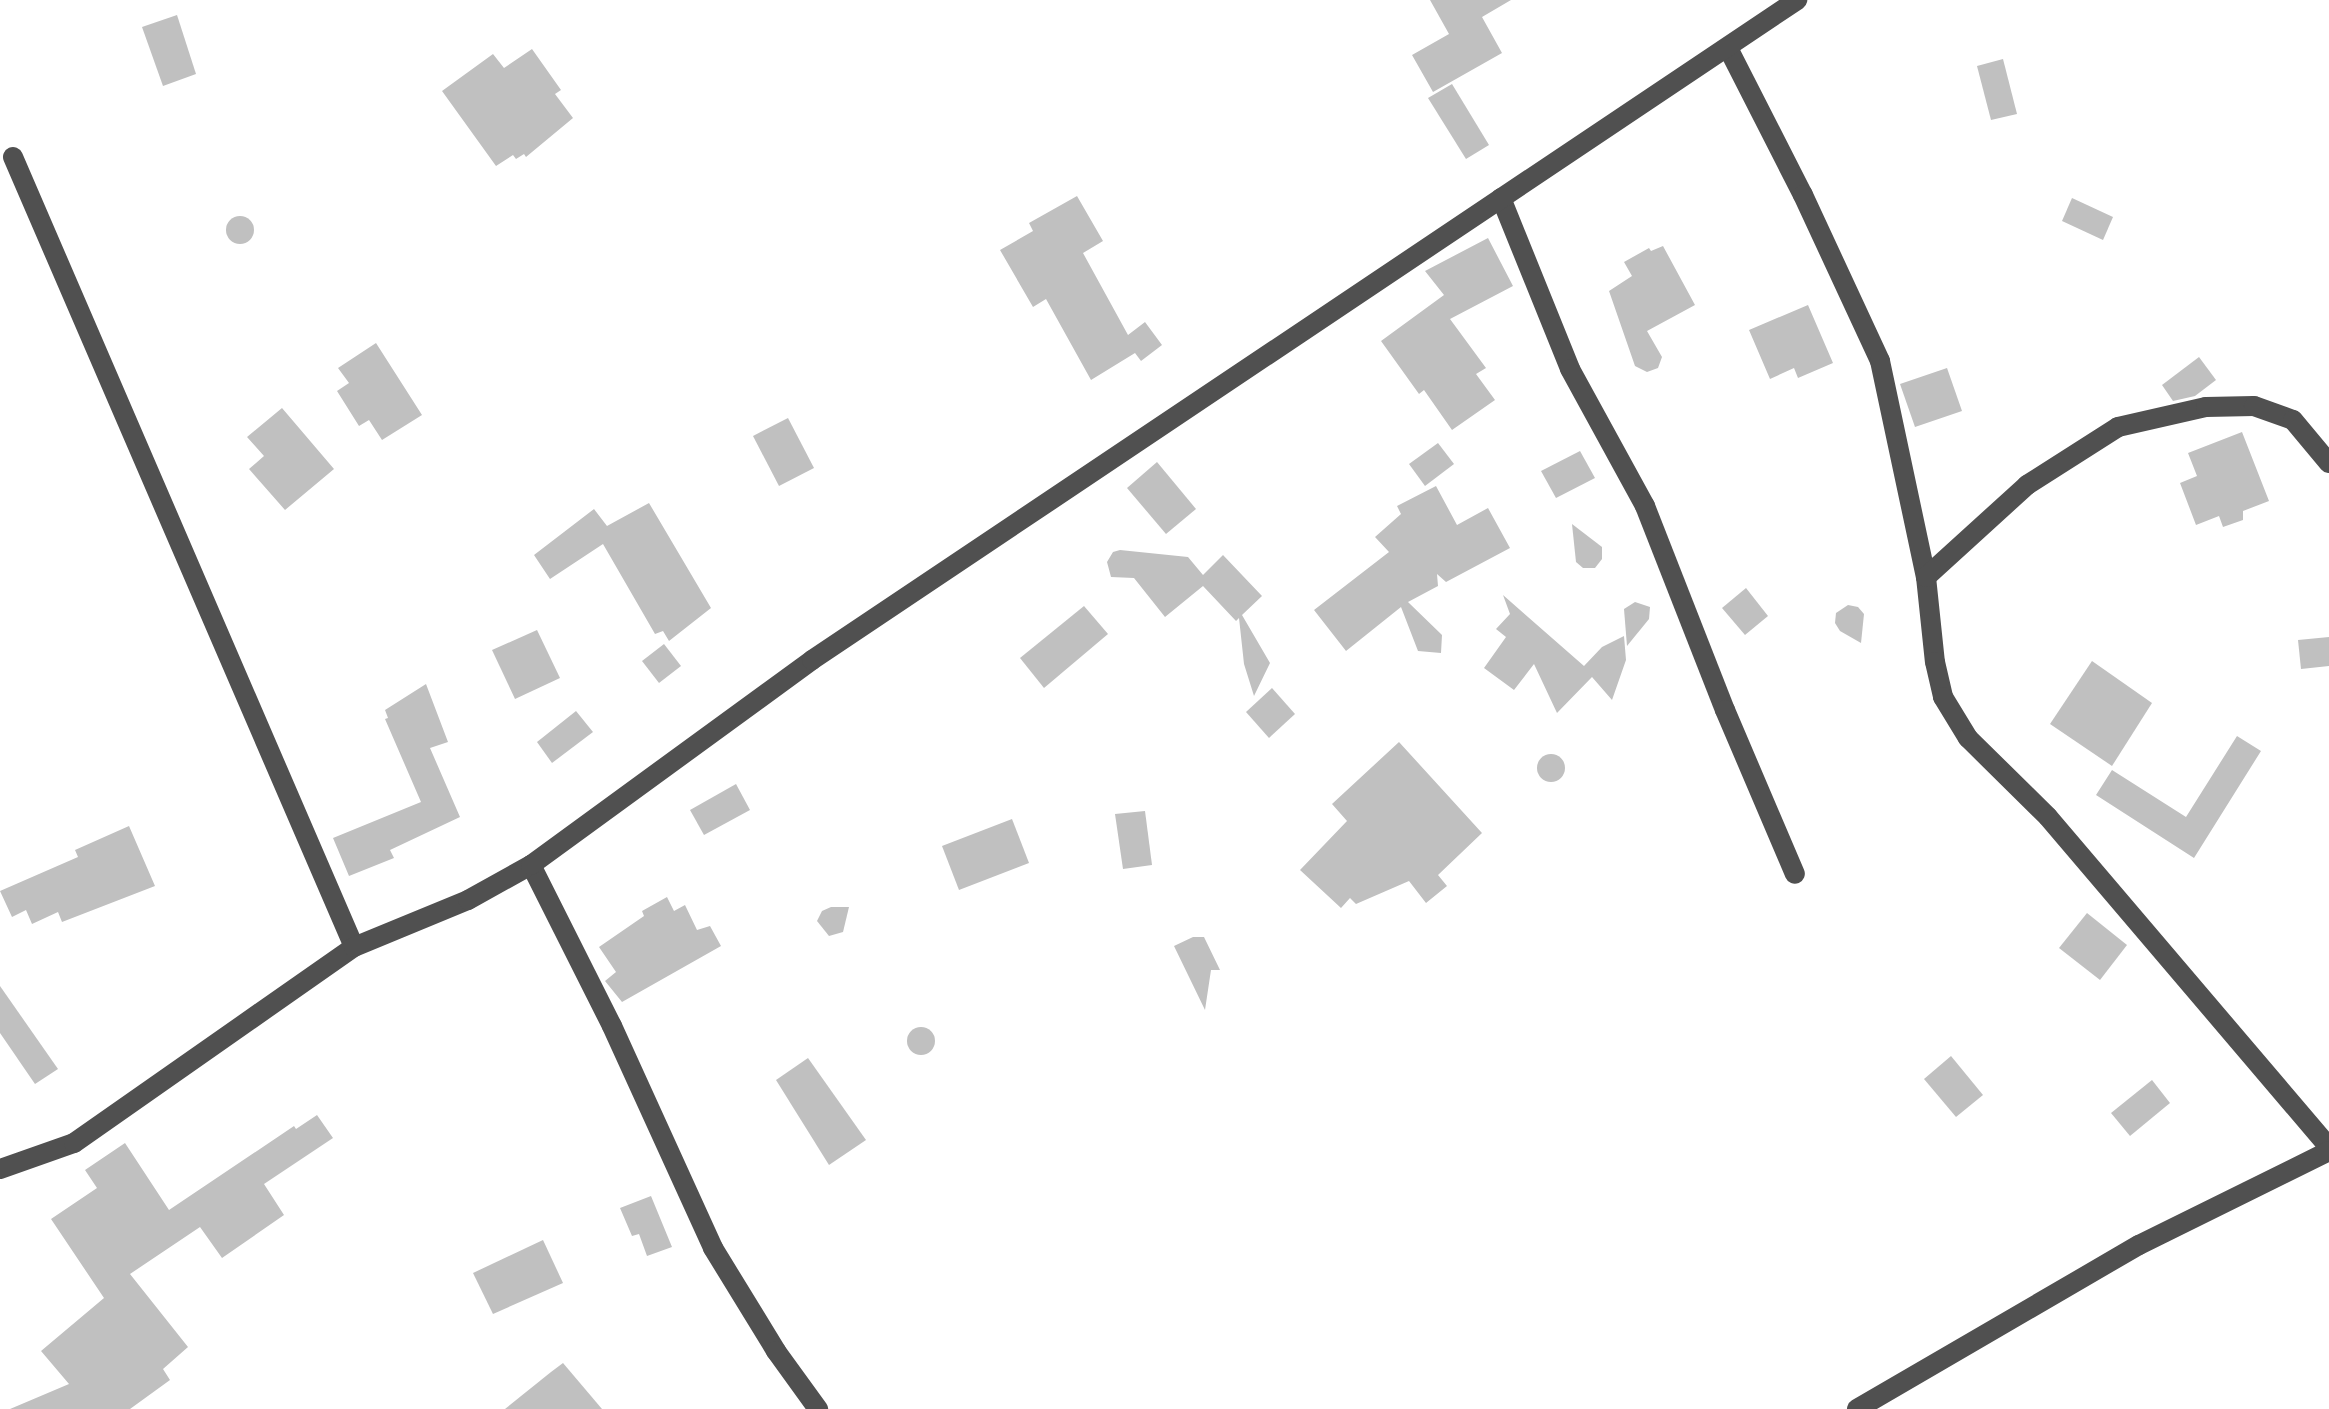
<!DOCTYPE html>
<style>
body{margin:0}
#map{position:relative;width:2329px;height:1409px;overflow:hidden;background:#fff;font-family:"Titillium Web",sans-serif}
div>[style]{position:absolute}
.building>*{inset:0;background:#c0c0c0}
.round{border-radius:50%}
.minor>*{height:20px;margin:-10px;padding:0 10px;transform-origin:10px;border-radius:10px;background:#505050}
span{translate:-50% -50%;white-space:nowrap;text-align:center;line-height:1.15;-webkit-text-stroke:8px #fff;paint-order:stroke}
</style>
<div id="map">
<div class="building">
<i style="clip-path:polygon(1430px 0,1511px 0,1482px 17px,1502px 53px,1433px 92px,1412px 55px,1449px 34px)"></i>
<i style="clip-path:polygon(177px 15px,196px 74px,163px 86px,142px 27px)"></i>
<i style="clip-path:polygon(532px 49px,561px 90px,555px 94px,573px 118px,526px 157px,524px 154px,516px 159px,513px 155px,496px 166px,442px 91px,493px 54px,504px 68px)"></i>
<i style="clip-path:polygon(2003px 59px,2017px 114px,1991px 120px,1977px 66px)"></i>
<i style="clip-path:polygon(1452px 84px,1489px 145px,1466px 159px,1428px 98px)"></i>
<i style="clip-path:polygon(1077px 196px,1103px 241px,1083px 253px,1128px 335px,1145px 322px,1162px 345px,1141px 361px,1135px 353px,1091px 380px,1046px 299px,1033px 307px,1000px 250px,1033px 231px,1029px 223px)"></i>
<i style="clip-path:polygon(2072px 198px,2113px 217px,2103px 240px,2062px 221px)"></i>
<i class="round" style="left:226px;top:216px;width:28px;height:28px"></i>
<i style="clip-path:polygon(1488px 238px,1513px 286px,1450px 319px,1486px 368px,1476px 374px,1495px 400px,1452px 430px,1424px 390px,1419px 394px,1381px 341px,1444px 295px,1425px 271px)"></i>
<i style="clip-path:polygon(1663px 246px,1695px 305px,1647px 331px,1662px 357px,1658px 368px,1647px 372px,1635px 366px,1609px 291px,1632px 276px,1624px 262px,1649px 248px,1651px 251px)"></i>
<i style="clip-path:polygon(1808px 305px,1833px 363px,1798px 378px,1794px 368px,1770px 379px,1749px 330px)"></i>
<i style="clip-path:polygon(376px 343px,422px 415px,382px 440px,369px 420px,359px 426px,337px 391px,349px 383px,338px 368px)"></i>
<i style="clip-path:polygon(2199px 357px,2216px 380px,2195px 396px,2173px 401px,2162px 385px)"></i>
<i style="clip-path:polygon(1947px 368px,1962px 411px,1915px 427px,1900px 384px)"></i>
<i style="clip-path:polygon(282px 408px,334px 469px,285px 510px,249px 469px,264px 456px,247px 437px)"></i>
<i style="clip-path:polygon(788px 418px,814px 468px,779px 486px,753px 436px)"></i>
<i style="clip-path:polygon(2242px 432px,2269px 501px,2243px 511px,2243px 520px,2223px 527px,2219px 516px,2196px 525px,2180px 483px,2197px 476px,2188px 453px)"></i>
<i style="clip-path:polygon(1438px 443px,1454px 464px,1425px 486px,1409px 464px)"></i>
<i style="clip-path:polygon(1580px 451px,1595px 478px,1556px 498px,1541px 471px)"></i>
<i style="clip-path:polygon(1157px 462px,1196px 509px,1166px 534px,1127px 488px)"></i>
<i style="clip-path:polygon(1436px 486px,1457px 525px,1488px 508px,1510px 548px,1446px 582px,1437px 574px,1438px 586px,1408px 602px,1442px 635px,1441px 653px,1418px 651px,1401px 607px,1346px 651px,1314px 610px,1389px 552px,1375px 537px,1401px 514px,1397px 506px)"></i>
<i style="clip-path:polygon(649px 503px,711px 608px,669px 641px,663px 631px,655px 634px,603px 544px,550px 579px,534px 555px,594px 509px,607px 526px)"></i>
<i style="clip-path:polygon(1572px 524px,1602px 547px,1602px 559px,1595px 568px,1583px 568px,1576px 562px)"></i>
<i style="clip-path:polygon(1120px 550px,1188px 557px,1203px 575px,1223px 555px,1262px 596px,1242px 615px,1270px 663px,1254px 696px,1244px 664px,1239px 618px,1236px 621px,1203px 586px,1165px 617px,1134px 578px,1111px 577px,1107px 562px,1113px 552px)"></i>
<i style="clip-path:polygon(1746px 588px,1768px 616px,1745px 635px,1722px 608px)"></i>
<i style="clip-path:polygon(1503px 595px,1584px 666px,1602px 647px,1624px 636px,1626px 660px,1612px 700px,1592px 677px,1557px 713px,1534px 664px,1514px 690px,1484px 668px,1506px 637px,1496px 629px,1510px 614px)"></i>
<i style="clip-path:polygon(1635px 602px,1650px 607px,1649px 619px,1627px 646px,1624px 609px)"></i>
<i style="clip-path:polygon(1848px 605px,1858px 607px,1864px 614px,1861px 643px,1840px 631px,1835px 623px,1836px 613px)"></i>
<i style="clip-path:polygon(1084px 606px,1108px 634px,1044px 688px,1020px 658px)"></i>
<i style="clip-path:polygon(537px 630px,560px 678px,515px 699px,492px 650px)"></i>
<i style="clip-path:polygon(2329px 637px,2329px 666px,2301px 669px,2298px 640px)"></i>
<i style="clip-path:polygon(664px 644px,681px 666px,659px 683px,642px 661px)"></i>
<i style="clip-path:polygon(2092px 661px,2152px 703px,2112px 766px,2050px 724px)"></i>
<i style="clip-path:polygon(426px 684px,448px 742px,430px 748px,460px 817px,390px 850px,394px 858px,349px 876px,333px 838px,421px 802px,385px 719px,388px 718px,385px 710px)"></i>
<i style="clip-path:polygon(1272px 688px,1295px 714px,1269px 738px,1246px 712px)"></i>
<i style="clip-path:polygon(576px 711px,593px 732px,552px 763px,537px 742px)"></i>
<i style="clip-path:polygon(2237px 736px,2261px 751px,2194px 858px,2096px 795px,2112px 770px,2186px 817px)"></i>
<i style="clip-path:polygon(1399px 742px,1482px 833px,1438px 875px,1447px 886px,1426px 903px,1409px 881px,1356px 904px,1350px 898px,1341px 908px,1300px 870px,1347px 821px,1332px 804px)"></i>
<i class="round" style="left:1537px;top:754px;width:28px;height:28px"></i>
<i style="clip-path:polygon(736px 784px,750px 810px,704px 835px,690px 810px)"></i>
<i style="clip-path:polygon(1145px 811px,1152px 865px,1123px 869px,1115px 814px)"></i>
<i style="clip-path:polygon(1012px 819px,1029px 863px,959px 890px,942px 846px)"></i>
<i style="clip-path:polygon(129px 826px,155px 886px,62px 922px,58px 912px,32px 924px,26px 910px,12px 917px,0 891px,78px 857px,75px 850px)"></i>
<i style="clip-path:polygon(667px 897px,674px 911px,685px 905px,697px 930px,710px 926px,721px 946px,622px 1002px,605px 981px,616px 972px,599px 947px,644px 916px,642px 911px)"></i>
<i style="clip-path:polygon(831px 907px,849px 907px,843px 932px,829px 936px,817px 921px,822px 911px)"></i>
<i style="clip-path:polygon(2087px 913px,2127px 945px,2100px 980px,2059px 948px)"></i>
<i style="clip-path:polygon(1193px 937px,1204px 937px,1220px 970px,1211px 970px,1205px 1010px,1174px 946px)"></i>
<i style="clip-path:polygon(0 986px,58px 1069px,35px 1084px,0 1033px)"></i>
<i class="round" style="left:907px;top:1027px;width:28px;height:28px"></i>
<i style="clip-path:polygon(1951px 1056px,1983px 1095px,1956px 1117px,1924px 1079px)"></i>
<i style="clip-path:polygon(808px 1058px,866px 1140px,829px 1165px,776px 1080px)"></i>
<i style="clip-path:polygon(2152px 1080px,2170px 1103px,2130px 1136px,2111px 1113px)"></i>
<i style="clip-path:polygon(317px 1115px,333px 1138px,264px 1184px,284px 1215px,222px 1258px,200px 1227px,130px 1274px,188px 1347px,163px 1369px,170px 1380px,130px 1409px,10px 1409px,69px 1384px,41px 1351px,104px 1298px,51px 1219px,97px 1188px,85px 1170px,125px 1143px,169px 1210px,294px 1126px,296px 1129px)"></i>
<i style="clip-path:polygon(651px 1196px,672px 1247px,647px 1256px,639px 1234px,632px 1236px,620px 1208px)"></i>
<i style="clip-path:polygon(543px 1240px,563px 1283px,493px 1314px,473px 1273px)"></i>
<i style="clip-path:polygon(563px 1363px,602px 1409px,505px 1409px,551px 1372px)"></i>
</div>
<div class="minor">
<i style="left:1728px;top:48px;width:165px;rotate:63deg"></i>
<i style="left:1803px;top:195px;width:183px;rotate:65.1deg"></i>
<i style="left:1880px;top:361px;width:221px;rotate:78deg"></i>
<i style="left:1926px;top:577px;width:85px;rotate:84deg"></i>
<i style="left:1935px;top:662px;width:36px;rotate:77deg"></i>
<i style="left:1943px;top:697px;width:48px;rotate:58.6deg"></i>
<i style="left:1968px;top:738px;width:112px;rotate:44.6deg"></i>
<i style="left:2048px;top:817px;width:433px;rotate:49.6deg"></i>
<i style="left:13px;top:157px;width:860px;rotate:66.65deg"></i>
<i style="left:1501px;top:198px;width:184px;rotate:68deg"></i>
<i style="left:1570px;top:369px;width:156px;rotate:61.3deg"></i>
<i style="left:1645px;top:506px;width:219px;rotate:68.6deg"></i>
<i style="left:1725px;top:710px;width:178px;rotate:66.9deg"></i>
<i style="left:1926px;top:577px;width:137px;rotate:-42.3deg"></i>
<i style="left:2027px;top:485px;width:108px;rotate:-32.5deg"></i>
<i style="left:2118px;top:427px;width:90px;rotate:-12.8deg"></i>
<i style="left:2206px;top:407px;width:48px;rotate:-1.2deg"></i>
<i style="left:2254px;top:406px;width:41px;rotate:19.7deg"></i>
<i style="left:2293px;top:420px;width:56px;rotate:50.1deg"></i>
<i style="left:531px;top:865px;width:180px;rotate:63.3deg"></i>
<i style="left:612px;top:1026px;width:244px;rotate:65.5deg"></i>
<i style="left:713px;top:1248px;width:121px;rotate:58.5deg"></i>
<i style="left:776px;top:1351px;width:72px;rotate:54.1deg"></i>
<i style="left:0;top:1169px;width:78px;rotate:-19.4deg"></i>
<i style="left:74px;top:1143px;width:342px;rotate:-35deg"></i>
<i style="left:354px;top:947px;width:123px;rotate:-22.4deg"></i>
<i style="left:468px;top:900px;width:72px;rotate:-29.1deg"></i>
<i style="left:531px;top:865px;width:348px;rotate:-36.1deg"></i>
<i style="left:812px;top:660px;width:1186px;rotate:-33.82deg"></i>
<i style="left:1857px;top:1409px;width:326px;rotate:-30.2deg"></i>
<i style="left:2139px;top:1245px;width:212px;rotate:-26.3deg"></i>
</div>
</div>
